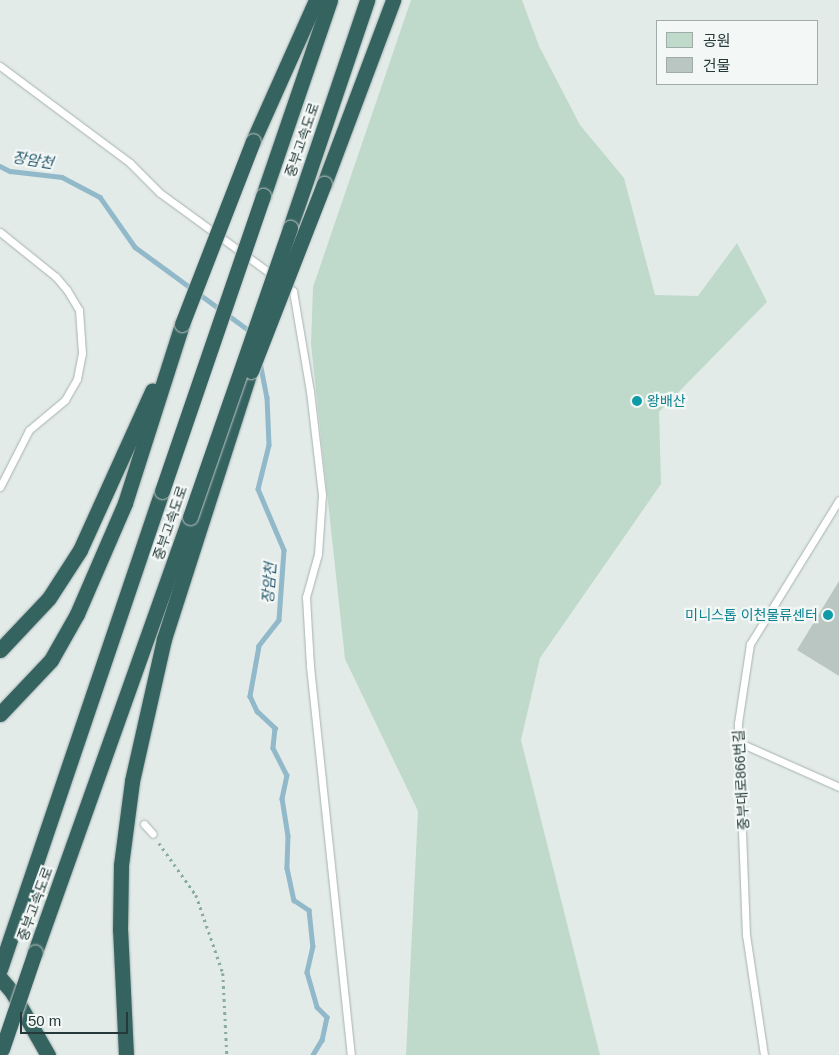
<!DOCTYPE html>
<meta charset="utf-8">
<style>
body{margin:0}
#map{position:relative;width:839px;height:1055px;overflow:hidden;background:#e3ebe9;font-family:Helvetica,"Noto Sans KR",sans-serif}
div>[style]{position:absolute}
.green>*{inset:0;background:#bfdaca}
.stream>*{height:4.5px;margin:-2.25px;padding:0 2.25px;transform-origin:2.25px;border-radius:2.25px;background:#92b9c9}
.building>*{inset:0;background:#b9c6c2}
.path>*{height:2.5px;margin-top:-1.25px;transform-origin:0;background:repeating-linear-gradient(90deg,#88aba5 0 2.5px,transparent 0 6.5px)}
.roads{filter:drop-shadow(0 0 1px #a6b2b0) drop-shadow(0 0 1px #a6b2b0)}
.lane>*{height:7px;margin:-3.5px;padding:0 3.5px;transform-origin:3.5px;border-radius:3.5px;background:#fff}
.highway>*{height:15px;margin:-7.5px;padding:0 7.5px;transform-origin:7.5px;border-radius:7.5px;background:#356360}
.bridges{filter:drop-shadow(0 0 1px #c2c8c7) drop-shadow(0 0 1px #c2c8c7)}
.highway-bridge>*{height:15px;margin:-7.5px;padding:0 7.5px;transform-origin:7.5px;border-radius:7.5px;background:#356360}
.dots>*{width:14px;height:14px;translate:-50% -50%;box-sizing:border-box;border:2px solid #f3f8f6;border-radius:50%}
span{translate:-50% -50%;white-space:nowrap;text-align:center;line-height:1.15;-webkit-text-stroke:4.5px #f3f8f6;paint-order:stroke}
.street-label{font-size:14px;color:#253a38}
.culture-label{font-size:14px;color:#0d838f}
.left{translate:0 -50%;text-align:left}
.right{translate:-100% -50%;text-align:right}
.water-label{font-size:15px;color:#26586f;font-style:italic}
.legend{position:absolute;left:656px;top:20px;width:162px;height:65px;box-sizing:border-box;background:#f3f8f6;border:1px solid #a1acaa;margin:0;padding:6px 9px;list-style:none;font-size:15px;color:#253a38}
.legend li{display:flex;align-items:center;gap:10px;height:25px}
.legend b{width:25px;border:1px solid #a1acaa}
.scale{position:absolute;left:20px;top:1012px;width:108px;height:22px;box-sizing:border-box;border:2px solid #253a38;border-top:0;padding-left:6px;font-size:15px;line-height:18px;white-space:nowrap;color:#253a38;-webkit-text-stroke:4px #f3f8f6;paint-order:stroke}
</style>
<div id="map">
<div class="green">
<i style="clip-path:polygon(411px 0,522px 0,539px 46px,580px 125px,624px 178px,655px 295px,698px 296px,737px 243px,767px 302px,659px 412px,661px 484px,540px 658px,521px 740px,600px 1055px,406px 1055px,418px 811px,345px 659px,311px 344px,313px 287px)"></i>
</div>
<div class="stream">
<i style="left:0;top:166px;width:11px;rotate:27deg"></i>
<i style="left:10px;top:171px;width:52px;rotate:6.6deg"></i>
<i style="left:62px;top:177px;width:43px;rotate:27.8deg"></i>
<i style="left:100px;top:197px;width:61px;rotate:55deg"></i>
<i style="left:135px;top:247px;width:144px;rotate:36.2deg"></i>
<i style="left:260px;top:362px;width:36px;rotate:79deg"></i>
<i style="left:267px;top:397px;width:48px;rotate:87.6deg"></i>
<i style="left:269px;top:445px;width:45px;rotate:104deg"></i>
<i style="left:258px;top:489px;width:66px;rotate:66.9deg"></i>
<i style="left:284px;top:550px;width:70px;rotate:94.1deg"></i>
<i style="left:279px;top:620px;width:33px;rotate:128deg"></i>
<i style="left:259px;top:646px;width:51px;rotate:100.2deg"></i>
<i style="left:250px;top:696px;width:17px;rotate:65deg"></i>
<i style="left:257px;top:711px;width:25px;rotate:43deg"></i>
<i style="left:275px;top:728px;width:20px;rotate:96deg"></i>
<i style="left:273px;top:748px;width:30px;rotate:63deg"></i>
<i style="left:287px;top:775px;width:24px;rotate:102deg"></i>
<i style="left:282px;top:798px;width:38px;rotate:81deg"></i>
<i style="left:288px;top:836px;width:32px;rotate:92deg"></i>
<i style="left:287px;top:868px;width:33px;rotate:78deg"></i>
<i style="left:294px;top:900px;width:18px;rotate:34deg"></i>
<i style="left:309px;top:910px;width:36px;rotate:84deg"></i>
<i style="left:313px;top:946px;width:27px;rotate:103deg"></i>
<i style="left:307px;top:972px;width:36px;rotate:74deg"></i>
<i style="left:317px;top:1007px;width:14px;rotate:45deg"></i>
<i style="left:327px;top:1017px;width:24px;rotate:102deg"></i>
<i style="left:322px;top:1040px;width:17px;rotate:121deg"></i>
</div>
<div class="building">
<i style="clip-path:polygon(839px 581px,839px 676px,797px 650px)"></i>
</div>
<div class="path">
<i style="left:159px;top:843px;width:64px;rotate:54.6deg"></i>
<i style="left:196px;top:895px;width:83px;rotate:70.9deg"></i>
<i style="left:223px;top:973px;width:82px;rotate:87.2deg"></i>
</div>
<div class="roads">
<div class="lane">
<i style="left:0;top:66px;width:162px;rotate:36.7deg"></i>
<i style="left:130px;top:163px;width:42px;rotate:45deg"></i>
<i style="left:160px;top:193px;width:142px;rotate:36.1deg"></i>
<i style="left:0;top:232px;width:72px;rotate:38.8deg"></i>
<i style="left:56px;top:277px;width:17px;rotate:50deg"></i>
<i style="left:67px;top:290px;width:23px;rotate:59deg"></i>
<i style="left:79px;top:310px;width:43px;rotate:86deg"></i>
<i style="left:82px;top:353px;width:26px;rotate:101deg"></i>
<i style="left:77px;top:379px;width:24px;rotate:120deg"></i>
<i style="left:65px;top:400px;width:47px;rotate:140.2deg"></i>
<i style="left:29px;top:430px;width:64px;rotate:117deg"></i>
<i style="left:283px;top:283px;width:13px;rotate:39deg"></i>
<i style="left:293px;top:291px;width:101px;rotate:80.4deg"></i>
<i style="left:310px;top:391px;width:105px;rotate:83.4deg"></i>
<i style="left:322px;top:495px;width:59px;rotate:93.9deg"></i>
<i style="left:318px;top:554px;width:45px;rotate:105.6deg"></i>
<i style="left:306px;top:597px;width:69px;rotate:86.7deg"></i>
<i style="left:310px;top:666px;width:391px;rotate:84deg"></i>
<i style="left:738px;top:742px;width:111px;rotate:24deg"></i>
<i style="left:144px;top:824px;width:13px;rotate:48deg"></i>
<i style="left:764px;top:1055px;width:121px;rotate:-98.5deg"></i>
<i style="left:746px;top:935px;width:212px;rotate:-92.2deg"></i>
<i style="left:738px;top:723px;width:80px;rotate:-81.4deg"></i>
<i style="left:750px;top:644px;width:169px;rotate:-58.3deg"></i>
</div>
<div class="highway">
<i style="left:253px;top:141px;width:154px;rotate:-65.9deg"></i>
<i style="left:324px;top:184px;width:197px;rotate:-69.4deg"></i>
<i style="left:263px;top:196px;width:207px;rotate:-71.1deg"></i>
<i style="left:290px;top:228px;width:241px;rotate:-71.3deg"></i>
<i style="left:0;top:650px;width:71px;rotate:-46.7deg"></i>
<i style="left:49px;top:598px;width:57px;rotate:-57.1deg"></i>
<i style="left:80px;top:550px;width:175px;rotate:-65.6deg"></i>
<i style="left:0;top:714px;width:74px;rotate:-46.6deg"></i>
<i style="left:51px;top:660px;width:53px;rotate:-60.5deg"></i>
<i style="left:77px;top:614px;width:121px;rotate:-66.6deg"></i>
<i style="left:125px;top:503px;width:188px;rotate:-72.3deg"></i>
<i style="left:35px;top:952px;width:462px;rotate:-70.4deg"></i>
<i style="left:0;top:969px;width:505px;rotate:-71.28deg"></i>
<i style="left:0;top:978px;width:18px;rotate:49deg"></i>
<i style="left:12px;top:992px;width:73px;rotate:60.3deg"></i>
<i style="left:126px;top:1055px;width:125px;rotate:-92.7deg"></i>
<i style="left:120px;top:930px;width:65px;rotate:-89.1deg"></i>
<i style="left:121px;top:865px;width:85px;rotate:-82.5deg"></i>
<i style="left:132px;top:781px;width:146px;rotate:-77.3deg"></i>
<i style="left:164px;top:639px;width:278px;rotate:-72.2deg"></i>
</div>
</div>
<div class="bridges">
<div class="highway-bridge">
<i style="left:182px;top:324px;width:196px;rotate:-68.8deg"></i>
<i style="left:251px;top:371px;width:201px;rotate:-68.7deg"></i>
<i style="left:162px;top:491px;width:312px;rotate:-71.1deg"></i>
<i style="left:190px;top:517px;width:306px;rotate:-70.9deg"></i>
<i style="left:2px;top:1049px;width:102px;rotate:-71.2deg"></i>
</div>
</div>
<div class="dots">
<i style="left:637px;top:401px;background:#0f9aa8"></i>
<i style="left:828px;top:615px;background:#0f9aa8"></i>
</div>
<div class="street-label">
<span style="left:302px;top:140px;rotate:-71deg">중부고속도로</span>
<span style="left:170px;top:523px;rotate:-71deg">중부고속도로</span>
<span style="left:741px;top:780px;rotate:-93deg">중부대로866번길</span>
<span style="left:35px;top:904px;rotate:-70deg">중부고속도로</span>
</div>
<div class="culture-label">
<span class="left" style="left:647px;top:401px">왕배산</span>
<span class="right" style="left:818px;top:615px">미니스톱 이천물류센터</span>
</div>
<div class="water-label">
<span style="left:33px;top:160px;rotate:9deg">장암천</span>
<span style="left:269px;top:583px;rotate:-86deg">장암천</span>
</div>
<ul class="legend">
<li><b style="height:14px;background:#bfdaca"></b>공원</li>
<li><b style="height:14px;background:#b9c6c2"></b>건물</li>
</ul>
<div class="scale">50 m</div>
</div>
